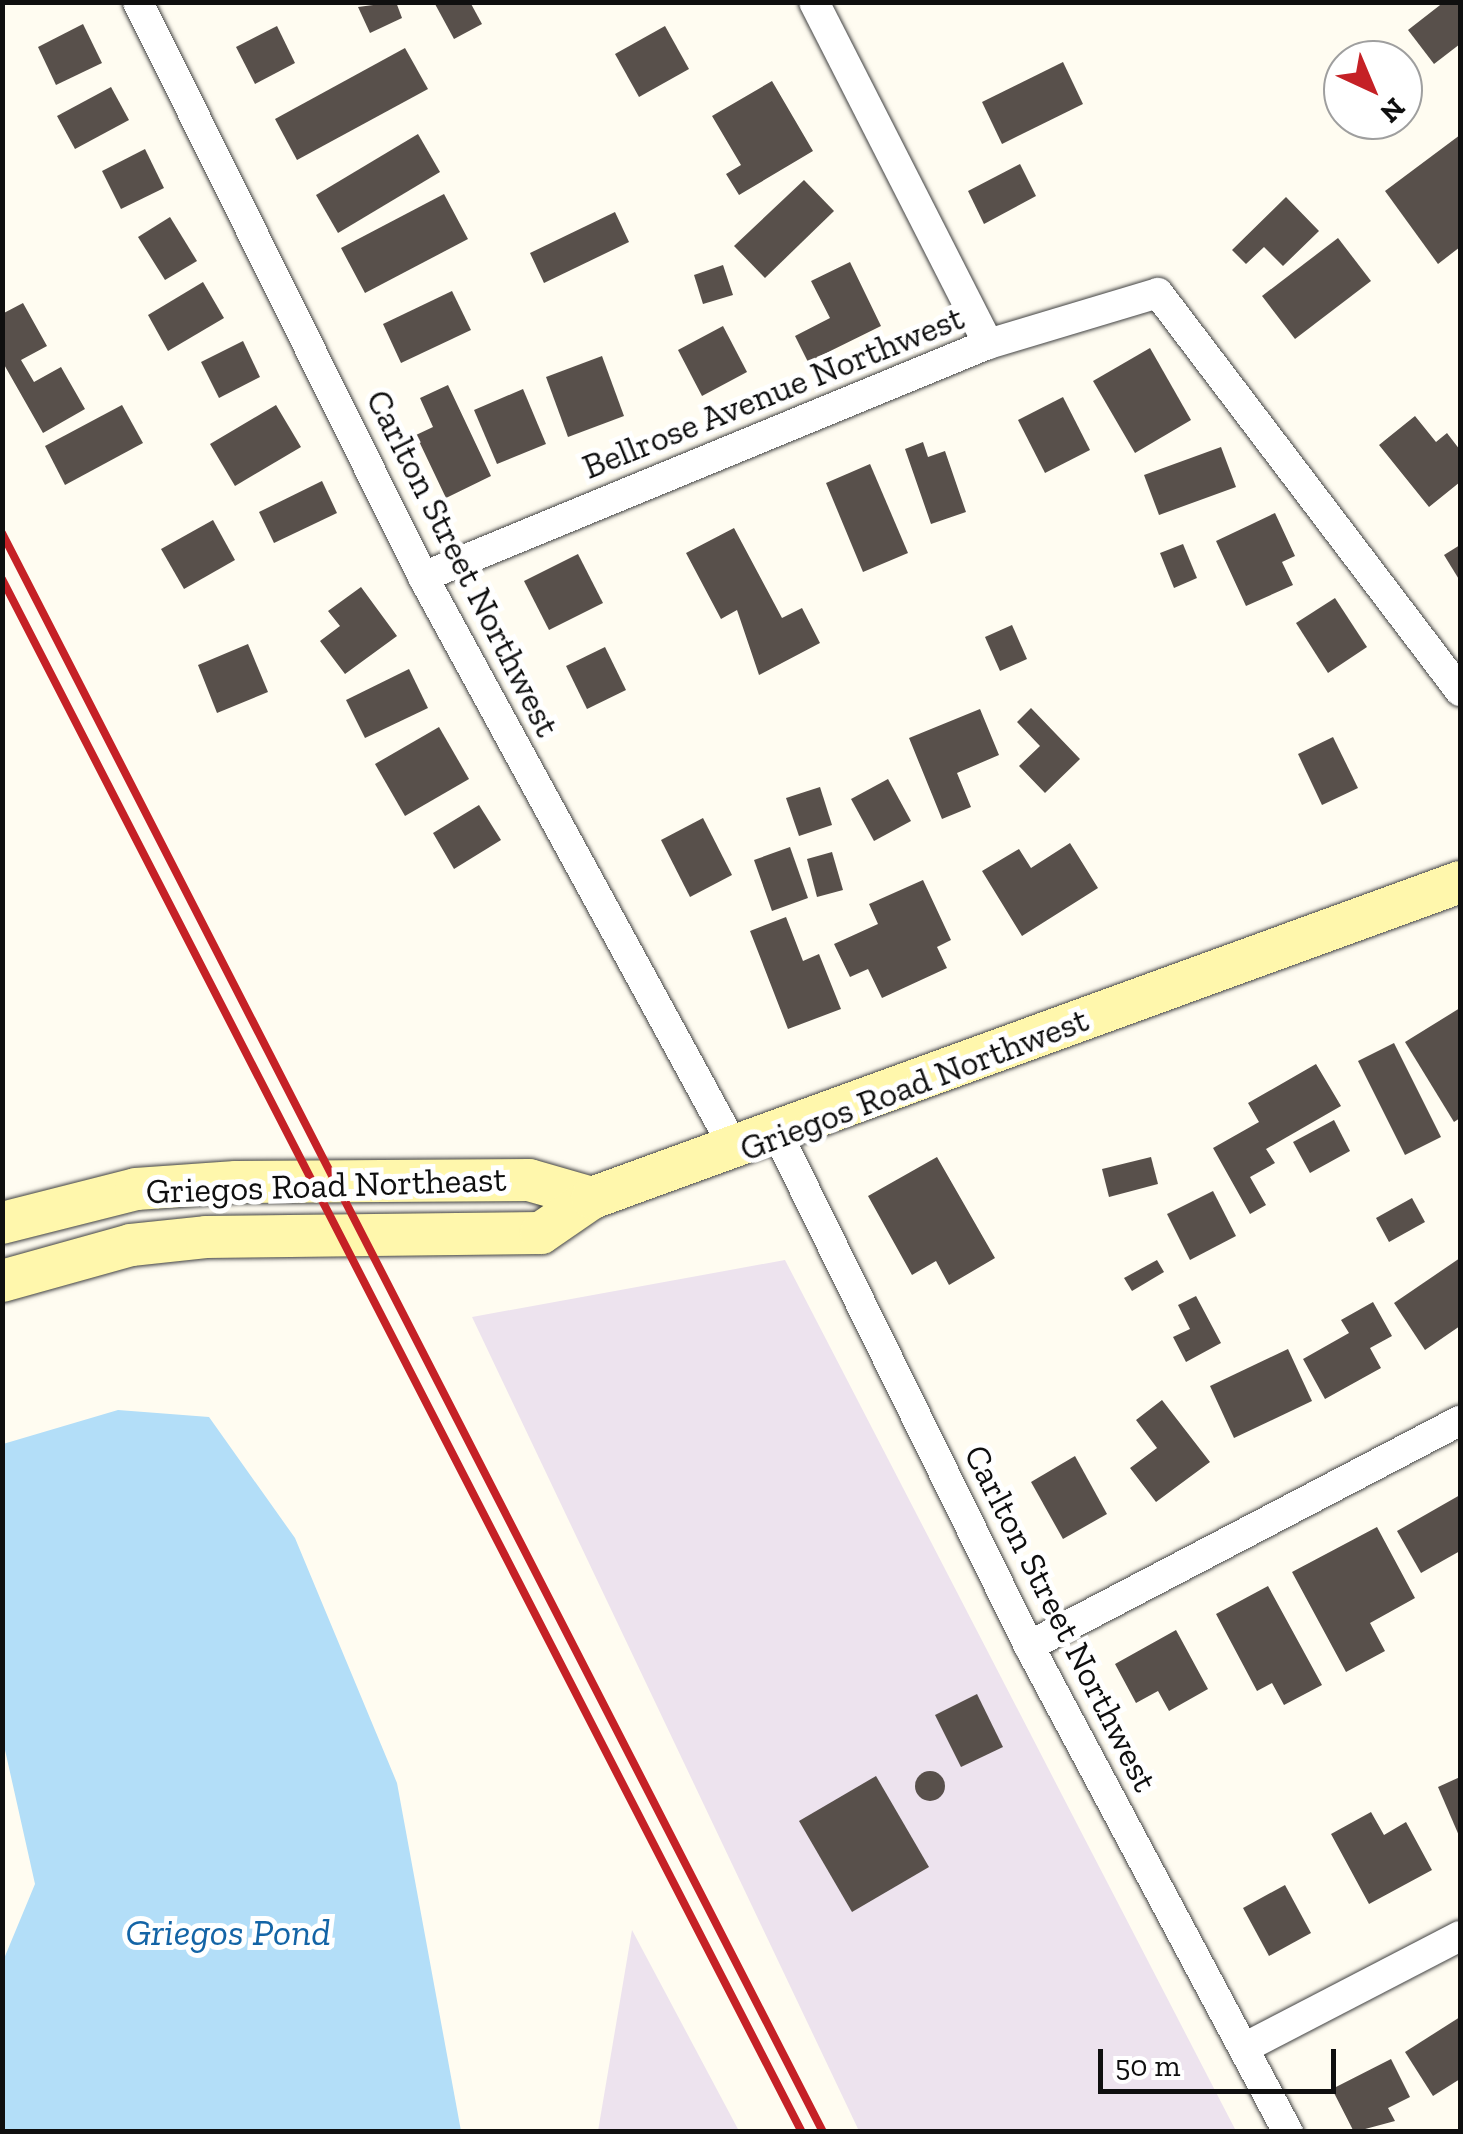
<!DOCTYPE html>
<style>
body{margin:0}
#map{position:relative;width:1463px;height:2134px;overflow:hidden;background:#fffcf1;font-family:"Zilla Slab",serif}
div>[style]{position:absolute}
.industrial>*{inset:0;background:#ede3ee}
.water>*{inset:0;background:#b3def8}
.building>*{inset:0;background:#58504b}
.round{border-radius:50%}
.roads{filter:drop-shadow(0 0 2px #424242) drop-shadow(0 0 2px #424242)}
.street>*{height:30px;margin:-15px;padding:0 15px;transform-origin:15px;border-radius:15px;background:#fff}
.secondary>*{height:42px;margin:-21px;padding:0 21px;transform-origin:21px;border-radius:21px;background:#fff7ac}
.rail>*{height:8px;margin:-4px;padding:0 4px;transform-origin:4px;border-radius:4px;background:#c52126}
span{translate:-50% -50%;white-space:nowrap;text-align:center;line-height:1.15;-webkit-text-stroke:10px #fff;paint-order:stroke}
.street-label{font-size:35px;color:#0f0f0f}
.water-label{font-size:38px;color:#1364a6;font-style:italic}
.frame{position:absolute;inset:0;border:5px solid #0f0f0f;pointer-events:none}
.north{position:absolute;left:1323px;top:40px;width:100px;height:100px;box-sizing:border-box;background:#fff;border:2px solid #9f9f9f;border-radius:50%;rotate:136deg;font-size:28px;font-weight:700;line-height:40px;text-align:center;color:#0f0f0f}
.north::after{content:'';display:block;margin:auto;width:35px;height:45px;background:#c52126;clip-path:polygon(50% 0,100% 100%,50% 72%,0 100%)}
.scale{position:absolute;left:1098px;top:2049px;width:238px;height:45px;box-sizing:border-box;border:5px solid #0f0f0f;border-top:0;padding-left:12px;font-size:30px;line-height:35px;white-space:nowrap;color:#0f0f0f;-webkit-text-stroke:8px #fff;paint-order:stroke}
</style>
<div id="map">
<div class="industrial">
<i style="clip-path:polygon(785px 1260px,1236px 2131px,859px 2131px,472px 1317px)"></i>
<i style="clip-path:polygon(632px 1930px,739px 2131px,598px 2131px)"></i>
</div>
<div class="water">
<i style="clip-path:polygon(118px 1410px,209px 1417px,295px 1538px,397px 1783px,461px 2131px,3px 2131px,3px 1961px,35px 1884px,3px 1741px,3px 1444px)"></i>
</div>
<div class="building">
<i style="clip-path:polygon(396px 2px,402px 18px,370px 33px,358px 7px)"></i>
<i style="clip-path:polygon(470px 2px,482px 24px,454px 39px,435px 4px)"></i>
<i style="clip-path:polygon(1444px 2px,1460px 2px,1460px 44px,1434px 64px,1408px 30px)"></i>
<i style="clip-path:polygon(83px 24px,102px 63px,56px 85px,38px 47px)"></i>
<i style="clip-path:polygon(277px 26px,295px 63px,255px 84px,236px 47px)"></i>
<i style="clip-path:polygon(665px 26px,689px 69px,639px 97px,615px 54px)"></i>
<i style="clip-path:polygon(405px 48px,428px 89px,297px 160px,275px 119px)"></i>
<i style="clip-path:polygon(1063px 62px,1083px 104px,1002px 144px,982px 102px)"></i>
<i style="clip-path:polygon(772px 81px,813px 151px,739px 195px,726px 174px,741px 165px,712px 116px)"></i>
<i style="clip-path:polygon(111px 87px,129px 120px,75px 149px,57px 116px)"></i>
<i style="clip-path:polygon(418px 134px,440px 172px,338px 233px,316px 195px)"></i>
<i style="clip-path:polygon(1460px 135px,1460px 247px,1438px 264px,1385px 191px)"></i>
<i style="clip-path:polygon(145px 149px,164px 188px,121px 209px,102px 171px)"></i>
<i style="clip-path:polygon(1020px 164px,1036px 196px,984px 224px,968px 191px)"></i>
<i style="clip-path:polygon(804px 180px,834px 211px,765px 278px,734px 246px)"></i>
<i style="clip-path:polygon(444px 194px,468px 239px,365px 293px,341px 248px)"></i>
<i style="clip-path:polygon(1286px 197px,1319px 231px,1283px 266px,1264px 247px,1246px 264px,1232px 250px)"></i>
<i style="clip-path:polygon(615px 212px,629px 242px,544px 283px,530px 253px)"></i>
<i style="clip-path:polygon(170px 217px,197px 261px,165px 280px,138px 237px)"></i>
<i style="clip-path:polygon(1338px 238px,1371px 281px,1295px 339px,1262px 296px)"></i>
<i style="clip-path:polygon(850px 262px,881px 326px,808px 362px,795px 336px,830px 318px,811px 281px)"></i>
<i style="clip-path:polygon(723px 265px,733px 295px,703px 304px,694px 275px)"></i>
<i style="clip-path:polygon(203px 282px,224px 318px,168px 351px,148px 315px)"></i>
<i style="clip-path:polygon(452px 291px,471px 330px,401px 363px,383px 324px)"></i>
<i style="clip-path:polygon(23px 303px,47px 346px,21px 360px,34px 382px,61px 367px,85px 409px,43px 433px,2px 361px,2px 314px)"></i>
<i style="clip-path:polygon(723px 326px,747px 372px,702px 396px,678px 350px)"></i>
<i style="clip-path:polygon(243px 341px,260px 377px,219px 398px,201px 362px)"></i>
<i style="clip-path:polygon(1150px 348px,1191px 420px,1135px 453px,1093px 381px)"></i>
<i style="clip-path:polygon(602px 356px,624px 416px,568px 437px,546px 377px)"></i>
<i style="clip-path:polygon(448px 385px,491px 476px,446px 498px,416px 435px,433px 427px,420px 398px)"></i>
<i style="clip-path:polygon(523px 389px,546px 444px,497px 464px,474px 410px)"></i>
<i style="clip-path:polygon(1063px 397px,1090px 450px,1045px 473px,1018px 420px)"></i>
<i style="clip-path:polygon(122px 405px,143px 443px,65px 485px,45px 446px)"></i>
<i style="clip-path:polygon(276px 405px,301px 447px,235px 486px,210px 444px)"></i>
<i style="clip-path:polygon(1415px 416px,1436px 442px,1447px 433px,1460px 450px,1460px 482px,1429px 507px,1379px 445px)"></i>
<i style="clip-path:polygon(923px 442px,928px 457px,945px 451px,966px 512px,931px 524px,905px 449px)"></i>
<i style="clip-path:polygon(1221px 447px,1236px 487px,1159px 515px,1144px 475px)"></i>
<i style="clip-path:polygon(870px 464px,908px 553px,863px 572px,826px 483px)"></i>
<i style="clip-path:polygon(322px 481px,337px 513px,274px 543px,259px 512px)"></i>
<i style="clip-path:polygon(1275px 513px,1295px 556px,1282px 562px,1293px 585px,1246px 606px,1216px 541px)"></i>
<i style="clip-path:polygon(213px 520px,235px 560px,184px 589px,161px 549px)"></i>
<i style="clip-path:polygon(734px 528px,782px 618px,802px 608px,820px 643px,759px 675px,737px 610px,721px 619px,686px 553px)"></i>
<i style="clip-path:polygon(1183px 544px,1197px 578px,1174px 588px,1160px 553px)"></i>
<i style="clip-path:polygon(1460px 545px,1460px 581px,1444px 555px)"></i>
<i style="clip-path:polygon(578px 554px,603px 603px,549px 630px,524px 581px)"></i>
<i style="clip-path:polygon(361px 587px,397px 636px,345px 674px,320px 641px,340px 626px,328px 611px)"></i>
<i style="clip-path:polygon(1335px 598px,1367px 647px,1328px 673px,1296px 623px)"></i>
<i style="clip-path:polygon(1012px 625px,1027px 659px,1000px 671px,985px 637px)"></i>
<i style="clip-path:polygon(248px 644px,268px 692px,217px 713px,198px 665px)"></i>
<i style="clip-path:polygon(605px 647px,626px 690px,587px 709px,566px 666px)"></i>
<i style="clip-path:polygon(409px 669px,428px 708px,365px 738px,346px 700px)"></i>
<i style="clip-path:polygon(1031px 708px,1080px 759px,1045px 793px,1019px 766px,1040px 746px,1017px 722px)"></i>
<i style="clip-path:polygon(980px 709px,999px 755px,957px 773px,971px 807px,942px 819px,909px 738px)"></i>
<i style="clip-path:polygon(439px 727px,469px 779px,405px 816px,375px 764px)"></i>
<i style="clip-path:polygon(1333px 737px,1358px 788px,1322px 805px,1298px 754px)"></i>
<i style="clip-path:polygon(888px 779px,911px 821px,874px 841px,851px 799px)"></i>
<i style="clip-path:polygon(820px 787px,832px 825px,799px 836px,786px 798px)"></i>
<i style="clip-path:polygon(479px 805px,501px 840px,454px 869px,433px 833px)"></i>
<i style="clip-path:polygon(703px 818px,732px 875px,690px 897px,661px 840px)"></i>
<i style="clip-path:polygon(1070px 843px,1098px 888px,1022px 936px,982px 871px,1019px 849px,1031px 868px)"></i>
<i style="clip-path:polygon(790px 847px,808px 898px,772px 911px,754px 860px)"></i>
<i style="clip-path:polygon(832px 852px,843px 890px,817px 897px,807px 859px)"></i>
<i style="clip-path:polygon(923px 880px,951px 940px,937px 947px,947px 968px,882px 998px,868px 969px,850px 977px,834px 944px,878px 924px,869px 904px)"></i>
<i style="clip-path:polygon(786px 917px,803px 961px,819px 954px,841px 1009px,788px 1029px,750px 931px)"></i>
<i style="clip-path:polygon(1460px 1008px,1460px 1118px,1454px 1122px,1405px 1042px)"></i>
<i style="clip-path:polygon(1394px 1043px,1441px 1137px,1405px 1155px,1358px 1061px)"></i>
<i style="clip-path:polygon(1316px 1064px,1341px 1106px,1266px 1149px,1275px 1163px,1250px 1177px,1266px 1205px,1250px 1214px,1213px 1148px,1259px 1122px,1248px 1103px)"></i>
<i style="clip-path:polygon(1334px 1120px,1350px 1151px,1310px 1173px,1293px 1142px)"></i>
<i style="clip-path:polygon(937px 1157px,995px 1258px,949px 1285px,936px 1261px,912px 1275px,868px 1196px)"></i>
<i style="clip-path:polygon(1151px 1157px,1158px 1184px,1109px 1197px,1102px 1169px)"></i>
<i style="clip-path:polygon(1213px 1191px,1236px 1236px,1190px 1260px,1167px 1214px)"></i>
<i style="clip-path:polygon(1412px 1198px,1425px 1222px,1389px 1242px,1376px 1218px)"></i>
<i style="clip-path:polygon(1460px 1258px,1460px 1326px,1425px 1350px,1394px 1303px)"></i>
<i style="clip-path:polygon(1157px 1260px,1164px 1272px,1132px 1291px,1124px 1278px)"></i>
<i style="clip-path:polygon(1196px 1296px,1221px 1343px,1186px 1362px,1173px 1337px,1190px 1329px,1178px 1305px)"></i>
<i style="clip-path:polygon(1373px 1302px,1392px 1336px,1370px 1348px,1381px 1368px,1325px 1399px,1303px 1359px,1349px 1333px,1341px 1320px)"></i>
<i style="clip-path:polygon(1288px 1349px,1312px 1401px,1234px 1438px,1210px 1386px)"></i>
<i style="clip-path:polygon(1162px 1400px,1210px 1462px,1156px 1502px,1130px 1468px,1157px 1448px,1136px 1420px)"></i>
<i style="clip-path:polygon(1075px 1456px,1107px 1514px,1063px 1539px,1031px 1482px)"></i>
<i style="clip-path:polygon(1460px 1495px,1460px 1551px,1421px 1573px,1397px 1531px)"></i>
<i style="clip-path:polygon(1377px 1527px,1415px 1598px,1370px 1623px,1385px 1651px,1346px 1672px,1292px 1572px)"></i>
<i style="clip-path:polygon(1268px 1586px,1322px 1685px,1284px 1705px,1272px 1683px,1257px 1691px,1216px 1614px)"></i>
<i style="clip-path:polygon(1176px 1630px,1208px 1689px,1169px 1711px,1158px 1691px,1136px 1703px,1115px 1664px)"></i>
<i style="clip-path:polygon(977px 1694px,1003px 1747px,961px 1767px,935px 1715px)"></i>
<i class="round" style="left:915px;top:1771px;width:30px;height:30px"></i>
<i style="clip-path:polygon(876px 1776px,929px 1867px,852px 1912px,799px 1821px)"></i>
<i style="clip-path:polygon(1460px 1777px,1460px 1838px,1438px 1787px)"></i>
<i style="clip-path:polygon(1371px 1812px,1384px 1835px,1406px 1822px,1432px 1870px,1369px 1904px,1331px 1834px)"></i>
<i style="clip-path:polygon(1285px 1885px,1311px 1933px,1269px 1956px,1243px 1908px)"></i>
<i style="clip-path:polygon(1460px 2017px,1460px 2079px,1433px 2096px,1405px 2052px)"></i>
<i style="clip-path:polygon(1391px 2059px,1410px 2097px,1388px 2108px,1395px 2121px,1354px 2132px,1332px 2089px)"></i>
</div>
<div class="roads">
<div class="street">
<i style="left:138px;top:2px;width:642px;rotate:63.63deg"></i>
<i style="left:423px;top:577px;width:654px;rotate:61.4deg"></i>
<i style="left:814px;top:2px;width:384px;rotate:63deg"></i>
<i style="left:423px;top:577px;width:611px;rotate:-22.41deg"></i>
<i style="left:988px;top:344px;width:177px;rotate:-16.7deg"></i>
<i style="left:1158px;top:293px;width:500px;rotate:52.8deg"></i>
<i style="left:777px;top:1133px;width:572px;rotate:63.84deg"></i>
<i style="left:1029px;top:1646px;width:551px;rotate:61.95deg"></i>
<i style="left:1029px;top:1646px;width:486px;rotate:-27.6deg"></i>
<i style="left:1246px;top:2047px;width:241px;rotate:-27.4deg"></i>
</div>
<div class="secondary">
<i style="left:2px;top:1223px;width:138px;rotate:-14.2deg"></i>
<i style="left:136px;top:1189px;width:100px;rotate:-4deg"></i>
<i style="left:236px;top:1182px;width:293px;rotate:-0.4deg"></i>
<i style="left:529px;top:1180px;width:66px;rotate:15.9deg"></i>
<i style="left:2px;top:1281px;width:134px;rotate:-15.6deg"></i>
<i style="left:131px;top:1245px;width:75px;rotate:-6.1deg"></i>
<i style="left:206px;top:1237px;width:335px;rotate:-0.7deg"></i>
<i style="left:541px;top:1233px;width:62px;rotate:-34.5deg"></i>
<i style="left:592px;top:1198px;width:924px;rotate:-20deg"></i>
</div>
</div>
<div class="rail">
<i style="left:2px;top:533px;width:1797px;rotate:62.82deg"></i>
<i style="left:2px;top:579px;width:1747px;rotate:62.75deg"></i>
</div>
<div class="street-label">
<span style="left:773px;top:392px;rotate:-22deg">Bellrose Avenue Northwest</span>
<span style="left:463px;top:563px;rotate:63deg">Carlton Street Northwest</span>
<span style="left:914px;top:1084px;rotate:-21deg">Griegos Road Northwest</span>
<span style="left:326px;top:1185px;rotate:-2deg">Griegos Road Northeast</span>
<span style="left:1061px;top:1618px;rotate:63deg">Carlton Street Northwest</span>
</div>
<div class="water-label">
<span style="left:228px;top:1933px">Griegos Pond</span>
</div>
<div class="frame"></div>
<div class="north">N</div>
<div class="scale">50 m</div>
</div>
